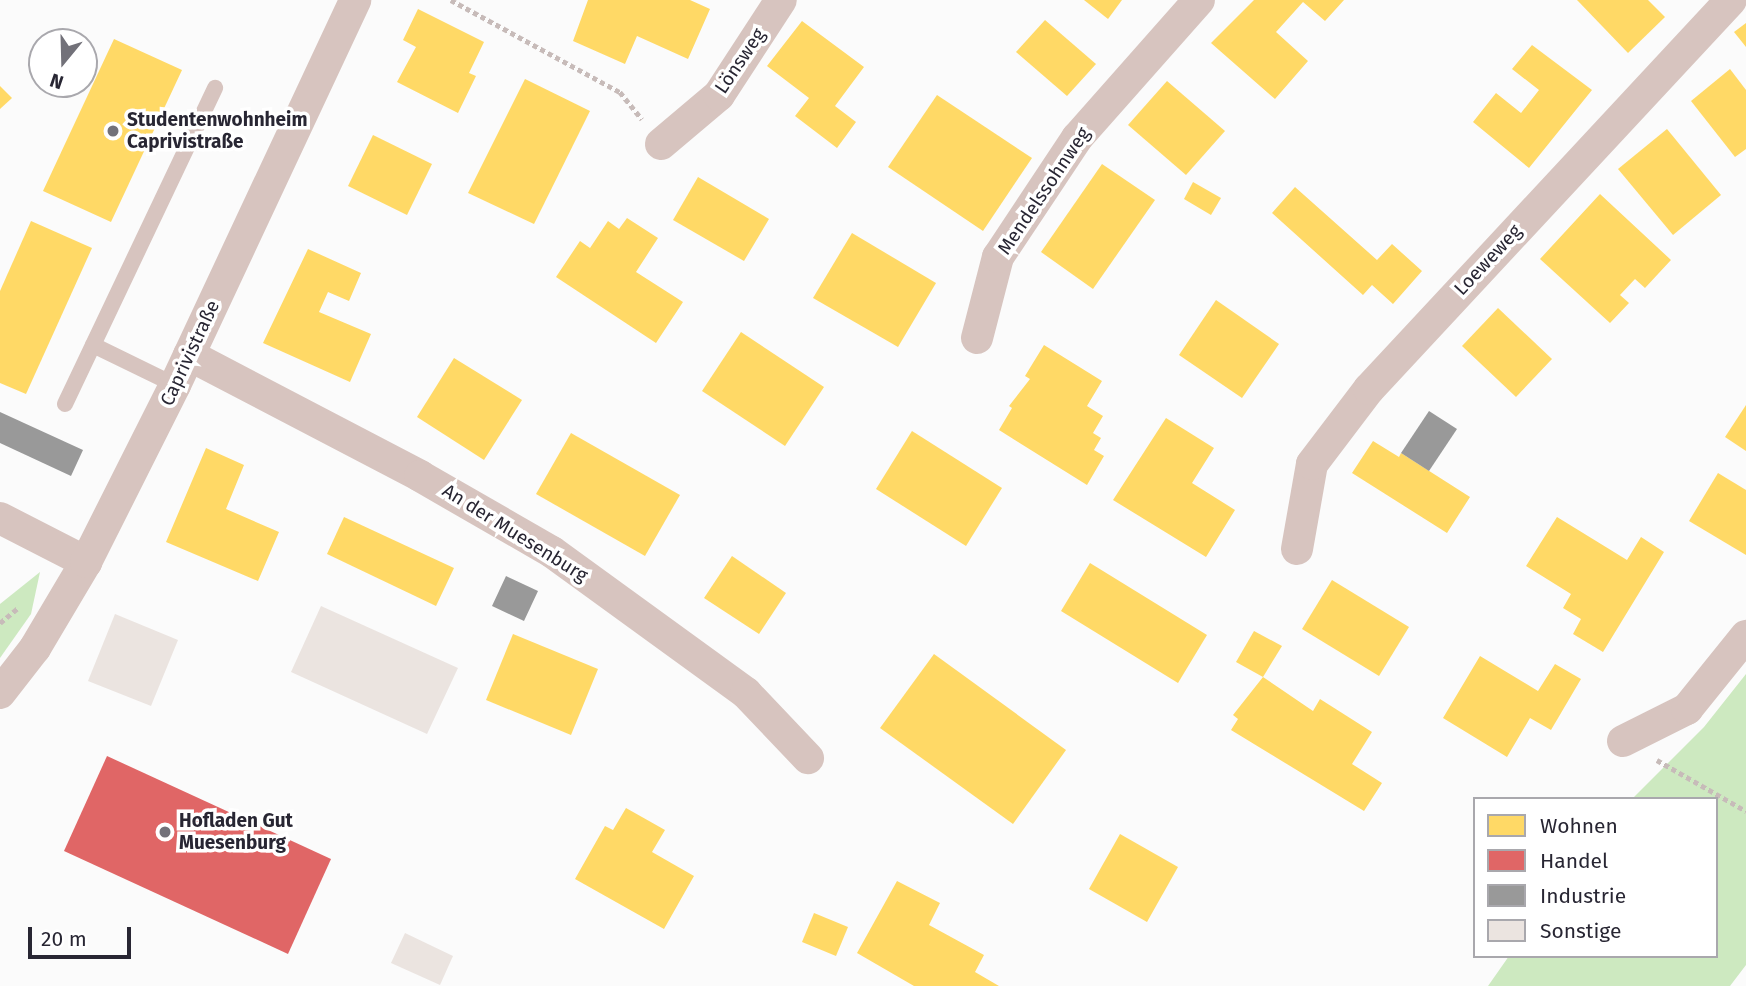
<!DOCTYPE html>
<meta charset="utf-8">
<style>
body{margin:0}
#map{position:relative;width:1746px;height:986px;overflow:hidden;background:#fbfbfb;font-family:"Fira Sans",sans-serif}
div>[style]{position:absolute}
.green>*{inset:0;background:#cde9c0}
.homes>*{inset:0;background:#ffd966}
.shops>*{inset:0;background:#e06666}
.industry>*{inset:0;background:#999}
.building>*{inset:0;background:#ebe4e0}
.path>*{height:4.5px;margin-top:-2.25px;transform-origin:0;background:repeating-linear-gradient(90deg,#c7bbb9 0 5px,transparent 0 8.5px)}
.service>*{height:16px;margin:-8px;padding:0 8px;transform-origin:8px;border-radius:8px;background:#d7c4bf}
.minor>*{height:32px;margin:-16px;padding:0 16px;transform-origin:16px;border-radius:16px;background:#d7c4bf}
.dots>*{width:19px;height:19px;translate:-50% -50%;box-sizing:border-box;border:4px solid #fff;border-radius:50%}
span{translate:-50% -50%;white-space:nowrap;text-align:center;line-height:1.15;-webkit-text-stroke:7px #fff;paint-order:stroke}
.street-label{font-size:19px;color:#282633}
.poi-label{font-size:19px;color:#282633;font-weight:700}
.left{translate:0 -50%;text-align:left}
.legend{position:absolute;left:1473px;top:797px;width:245px;height:161px;box-sizing:border-box;background:#fff;border:2px solid #a9a8ad;margin:0;padding:9px 12px;list-style:none;font-size:21px;color:#282633}
.legend li{display:flex;align-items:center;gap:14px;height:35px}
.legend b{width:35px;border:2px solid #a9a8ad}
.north{position:absolute;left:28px;top:28px;width:70px;height:70px;box-sizing:border-box;background:#fff;border:2px solid #a9a8ad;border-radius:50%;rotate:199deg;font-size:19px;font-weight:700;line-height:28px;text-align:center;color:#282633}
.north::after{content:'';display:block;margin:auto;width:24px;height:32px;background:#727179;clip-path:polygon(50% 0,100% 100%,50% 72%,0 100%)}
.scale{position:absolute;left:28px;top:927px;width:103px;height:32px;box-sizing:border-box;border:4px solid #282633;border-top:0;padding-left:9px;font-size:21px;line-height:24px;white-space:nowrap;color:#282633;-webkit-text-stroke:5px #fff;paint-order:stroke}
</style>
<div id="map">
<div class="green">
<i style="clip-path:polygon(40px 572px,31px 614px,0 658px,0 604px)"></i>
<i style="clip-path:polygon(1746px 674px,1746px 965px,1730px 986px,1488px 986px,1509px 956px,1716px 956px,1716px 799px,1632px 799px,1704px 727px)"></i>
</div>
<div class="homes">
<i style="clip-path:polygon(588px 0,690px 0,710px 9px,688px 59px,637px 36px,625px 64px,573px 41px)"></i>
<i style="clip-path:polygon(1084px 0,1122px 0,1108px 19px)"></i>
<i style="clip-path:polygon(1254px 0,1344px 0,1325px 21px,1303px 2px,1276px 32px,1308px 61px,1275px 99px,1211px 43px)"></i>
<i style="clip-path:polygon(1577px 0,1648px 0,1665px 17px,1628px 53px)"></i>
<i style="clip-path:polygon(418px 9px,484px 42px,469px 73px,476px 76px,458px 113px,397px 82px,416px 47px,403px 40px)"></i>
<i style="clip-path:polygon(1045px 20px,1096px 64px,1067px 96px,1016px 52px)"></i>
<i style="clip-path:polygon(802px 21px,864px 67px,835px 106px,856px 122px,837px 148px,795px 116px,809px 98px,767px 66px)"></i>
<i style="clip-path:polygon(1746px 23px,1746px 47px,1734px 32px)"></i>
<i style="clip-path:polygon(114px 39px,182px 70px,111px 222px,43px 191px)"></i>
<i style="clip-path:polygon(1532px 45px,1592px 90px,1529px 168px,1473px 122px,1496px 93px,1521px 113px,1539px 90px,1512px 69px)"></i>
<i style="clip-path:polygon(1730px 69px,1746px 90px,1746px 149px,1735px 157px,1691px 101px)"></i>
<i style="clip-path:polygon(525px 79px,590px 111px,534px 224px,468px 193px)"></i>
<i style="clip-path:polygon(1167px 81px,1225px 131px,1186px 175px,1128px 125px)"></i>
<i style="clip-path:polygon(0 86px,12px 98px,0 109px)"></i>
<i style="clip-path:polygon(937px 95px,1032px 158px,983px 231px,888px 167px)"></i>
<i style="clip-path:polygon(1667px 129px,1721px 195px,1673px 235px,1618px 169px)"></i>
<i style="clip-path:polygon(373px 135px,432px 164px,407px 215px,348px 186px)"></i>
<i style="clip-path:polygon(1102px 164px,1155px 200px,1093px 289px,1041px 252px)"></i>
<i style="clip-path:polygon(698px 177px,769px 219px,744px 261px,673px 220px)"></i>
<i style="clip-path:polygon(1193px 182px,1221px 198px,1211px 215px,1184px 199px)"></i>
<i style="clip-path:polygon(1295px 187px,1377px 260px,1392px 244px,1422px 271px,1393px 304px,1372px 285px,1363px 295px,1272px 213px)"></i>
<i style="clip-path:polygon(1600px 194px,1671px 260px,1645px 288px,1635px 279px,1620px 295px,1629px 303px,1610px 323px,1540px 259px)"></i>
<i style="clip-path:polygon(627px 218px,658px 238px,636px 272px,683px 302px,656px 343px,556px 277px,580px 241px,590px 248px,608px 221px,619px 229px)"></i>
<i style="clip-path:polygon(31px 221px,92px 248px,26px 394px,0 383px,0 291px)"></i>
<i style="clip-path:polygon(852px 233px,936px 283px,898px 347px,813px 298px)"></i>
<i style="clip-path:polygon(308px 249px,361px 273px,349px 301px,328px 292px,319px 312px,371px 334px,350px 382px,263px 343px)"></i>
<i style="clip-path:polygon(1216px 300px,1279px 344px,1242px 398px,1179px 355px)"></i>
<i style="clip-path:polygon(1498px 308px,1552px 359px,1516px 397px,1462px 346px)"></i>
<i style="clip-path:polygon(741px 332px,824px 387px,785px 446px,702px 391px)"></i>
<i style="clip-path:polygon(1044px 345px,1102px 381px,1087px 406px,1103px 416px,1093px 433px,1101px 438px,1094px 450px,1104px 456px,1087px 485px,999px 430px,1012px 408px,1009px 406px,1030px 379px,1025px 376px)"></i>
<i style="clip-path:polygon(454px 358px,522px 400px,484px 460px,417px 417px)"></i>
<i style="clip-path:polygon(1746px 405px,1746px 451px,1725px 437px)"></i>
<i style="clip-path:polygon(1166px 418px,1214px 448px,1192px 483px,1235px 510px,1206px 557px,1113px 500px)"></i>
<i style="clip-path:polygon(912px 431px,1002px 488px,966px 546px,876px 489px)"></i>
<i style="clip-path:polygon(571px 433px,680px 495px,645px 556px,536px 494px)"></i>
<i style="clip-path:polygon(1373px 441px,1399px 457px,1401px 453px,1470px 497px,1447px 533px,1352px 473px)"></i>
<i style="clip-path:polygon(206px 448px,244px 465px,226px 509px,279px 532px,258px 581px,166px 542px)"></i>
<i style="clip-path:polygon(1718px 473px,1746px 490px,1746px 555px,1689px 521px)"></i>
<i style="clip-path:polygon(344px 517px,454px 568px,436px 606px,327px 554px)"></i>
<i style="clip-path:polygon(1557px 517px,1627px 560px,1641px 537px,1664px 552px,1603px 652px,1573px 634px,1581px 619px,1563px 608px,1571px 594px,1526px 566px)"></i>
<i style="clip-path:polygon(732px 556px,786px 593px,759px 634px,704px 598px)"></i>
<i style="clip-path:polygon(1090px 563px,1207px 635px,1178px 683px,1061px 611px)"></i>
<i style="clip-path:polygon(1332px 580px,1409px 627px,1379px 676px,1302px 629px)"></i>
<i style="clip-path:polygon(1254px 631px,1282px 646px,1263px 677px,1236px 662px)"></i>
<i style="clip-path:polygon(513px 634px,598px 669px,571px 735px,486px 700px)"></i>
<i style="clip-path:polygon(934px 654px,1066px 750px,1013px 824px,880px 728px)"></i>
<i style="clip-path:polygon(1480px 656px,1538px 691px,1555px 664px,1581px 679px,1551px 730px,1530px 718px,1507px 757px,1443px 718px)"></i>
<i style="clip-path:polygon(1263px 677px,1313px 711px,1320px 699px,1372px 732px,1352px 764px,1382px 783px,1364px 811px,1231px 730px,1238px 719px,1233px 715px)"></i>
<i style="clip-path:polygon(626px 808px,665px 830px,652px 852px,694px 876px,664px 929px,575px 879px,605px 826px,613px 830px)"></i>
<i style="clip-path:polygon(1120px 834px,1178px 867px,1147px 922px,1089px 889px)"></i>
<i style="clip-path:polygon(897px 881px,940px 903px,929px 925px,984px 955px,975px 972px,999px 986px,914px 986px,857px 953px)"></i>
<i style="clip-path:polygon(814px 913px,848px 927px,836px 956px,802px 942px)"></i>
</div>
<div class="shops">
<i style="clip-path:polygon(107px 756px,331px 859px,288px 954px,64px 851px)"></i>
</div>
<div class="industry">
<i style="clip-path:polygon(1429px 411px,1457px 429px,1429px 471px,1401px 453px)"></i>
<i style="clip-path:polygon(0 412px,83px 450px,71px 476px,0 443px)"></i>
<i style="clip-path:polygon(506px 576px,538px 591px,524px 621px,492px 606px)"></i>
</div>
<div class="building">
<i style="clip-path:polygon(321px 606px,458px 668px,427px 734px,291px 672px)"></i>
<i style="clip-path:polygon(115px 614px,178px 640px,151px 706px,88px 681px)"></i>
<i style="clip-path:polygon(405px 933px,453px 956px,440px 985px,391px 963px)"></i>
</div>
<div class="path">
<i style="left:451px;top:0;width:192px;rotate:28.6deg"></i>
<i style="left:620px;top:92px;width:35px;rotate:51deg"></i>
<i style="left:0;top:623px;width:23px;rotate:-40deg"></i>
<i style="left:1657px;top:760px;width:103px;rotate:29.8deg"></i>
</div>
<div class="service">
<i style="left:93px;top:345px;width:91px;rotate:26deg"></i>
<i style="left:65px;top:404px;width:350px;rotate:-64.6deg"></i>
</div>
<div class="minor">
<i style="left:661px;top:144px;width:76px;rotate:-40.2deg"></i>
<i style="left:719px;top:95px;width:113px;rotate:-56.9deg"></i>
<i style="left:977px;top:338px;width:84px;rotate:-75.5deg"></i>
<i style="left:998px;top:257px;width:143px;rotate:-56.4deg"></i>
<i style="left:1077px;top:138px;width:184px;rotate:-48.5deg"></i>
<i style="left:189px;top:355px;width:261px;rotate:27.6deg"></i>
<i style="left:420px;top:476px;width:152px;rotate:29.9deg"></i>
<i style="left:552px;top:552px;width:240px;rotate:36deg"></i>
<i style="left:746px;top:693px;width:90px;rotate:46.4deg"></i>
<i style="left:0;top:518px;width:97px;rotate:27.1deg"></i>
<i style="left:1297px;top:549px;width:86px;rotate:-80deg"></i>
<i style="left:1312px;top:464px;width:94px;rotate:-52.8deg"></i>
<i style="left:1369px;top:389px;width:531px;rotate:-47.06deg"></i>
<i style="left:0;top:693px;width:57px;rotate:-52.1deg"></i>
<i style="left:35px;top:648px;width:100px;rotate:-59.3deg"></i>
<i style="left:86px;top:562px;width:198px;rotate:-63.3deg"></i>
<i style="left:175px;top:385px;width:425px;rotate:-64.9deg"></i>
<i style="left:1623px;top:741px;width:72px;rotate:-26.6deg"></i>
<i style="left:1687px;top:709px;width:94px;rotate:-51.1deg"></i>
</div>
<div class="dots">
<i style="left:113px;top:131px;background:#727179"></i>
<i style="left:165px;top:832px;background:#727179"></i>
</div>
<div class="street-label">
<span style="left:740px;top:61px;rotate:-56deg">Lönsweg</span>
<span style="left:1044px;top:191px;rotate:-56deg">Mendelssohnweg</span>
<span style="left:1488px;top:260px;rotate:-47deg">Loeweweg</span>
<span style="left:190px;top:353px;rotate:-65deg">Caprivistraße</span>
<span style="left:515px;top:533px;rotate:32deg">An der Muesenburg</span>
</div>
<div class="poi-label">
<span class="left" style="left:127px;top:131px">Studentenwohnheim<br>Caprivistraße</span>
<span class="left" style="left:179px;top:832px">Hofladen Gut<br>Muesenburg</span>
</div>
<ul class="legend">
<li><b style="height:19px;background:#ffd966"></b>Wohnen</li>
<li><b style="height:19px;background:#e06666"></b>Handel</li>
<li><b style="height:19px;background:#999"></b>Industrie</li>
<li><b style="height:19px;background:#ebe4e0"></b>Sonstige</li>
</ul>
<div class="north">N</div>
<div class="scale">20 m</div>
</div>
